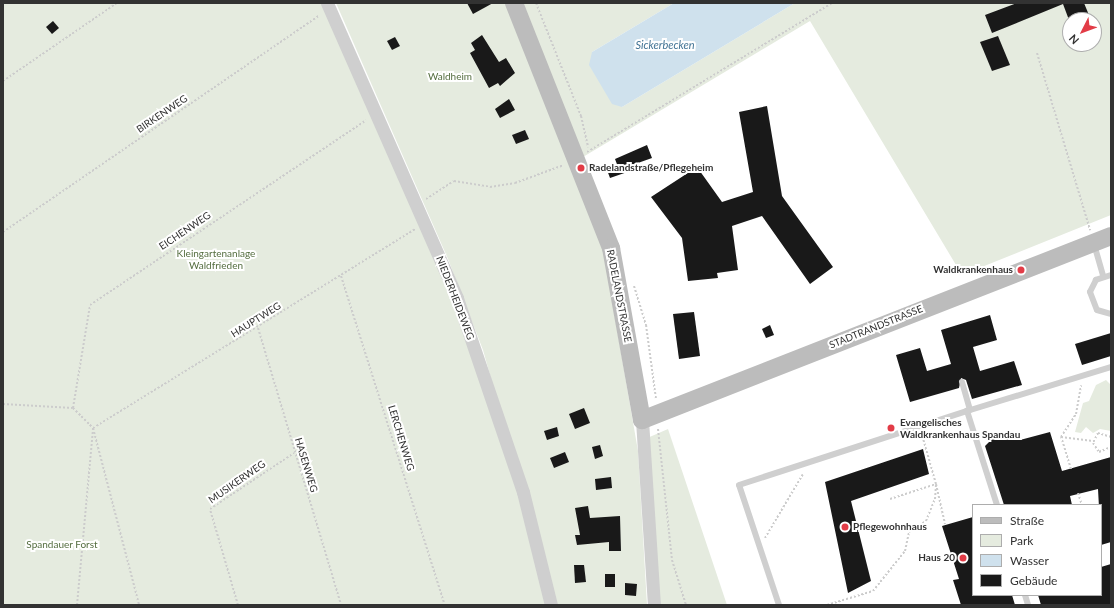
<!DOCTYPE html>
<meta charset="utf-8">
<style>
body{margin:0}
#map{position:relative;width:1114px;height:608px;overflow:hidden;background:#fff;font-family:Lato,sans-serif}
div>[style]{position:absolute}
.green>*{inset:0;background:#e5ebdf}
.water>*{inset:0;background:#cfe1ed}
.building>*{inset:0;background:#191919}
.path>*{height:2px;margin-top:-1px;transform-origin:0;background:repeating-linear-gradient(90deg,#ccc 0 2px,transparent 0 4px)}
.lane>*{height:6px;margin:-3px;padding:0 3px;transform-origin:3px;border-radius:3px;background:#cfcfcf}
.street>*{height:13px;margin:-6.5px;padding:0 6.5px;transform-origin:6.5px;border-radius:6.5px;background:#cfcfcf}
.secondary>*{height:18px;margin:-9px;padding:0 9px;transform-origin:9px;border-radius:9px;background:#bcbcbc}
.dots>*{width:11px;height:11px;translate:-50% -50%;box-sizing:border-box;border:2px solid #fff;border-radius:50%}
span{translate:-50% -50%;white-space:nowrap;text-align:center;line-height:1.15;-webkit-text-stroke:4px #fff;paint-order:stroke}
.park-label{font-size:10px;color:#556e40}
.street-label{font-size:10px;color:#323232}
.poi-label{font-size:10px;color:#323232;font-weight:700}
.left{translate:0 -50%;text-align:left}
.right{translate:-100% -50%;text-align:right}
.water-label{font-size:11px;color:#417394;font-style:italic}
.frame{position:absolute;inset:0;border:4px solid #323232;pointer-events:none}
.legend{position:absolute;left:972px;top:504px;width:130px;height:92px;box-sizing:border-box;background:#fff;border:1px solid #adadad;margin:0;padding:5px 7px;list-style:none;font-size:12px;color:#323232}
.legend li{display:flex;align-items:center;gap:8px;height:20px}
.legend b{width:20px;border:1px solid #adadad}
.north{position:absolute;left:1062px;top:12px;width:40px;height:40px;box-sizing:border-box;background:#fff;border:1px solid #adadad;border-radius:50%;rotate:228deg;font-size:11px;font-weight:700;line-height:16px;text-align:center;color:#323232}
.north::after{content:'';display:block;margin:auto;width:14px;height:18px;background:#e23c47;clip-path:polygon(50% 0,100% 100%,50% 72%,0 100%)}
</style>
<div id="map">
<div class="green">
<i style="clip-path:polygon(3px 3px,327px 3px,498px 403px,483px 350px,448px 259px,336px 3px,506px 3px,602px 243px,638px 451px,647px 605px,3px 605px)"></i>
<i style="clip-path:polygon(evenodd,519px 3px,674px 3px,592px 52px,622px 107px,795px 3px,1111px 3px,1111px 215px,962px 275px,810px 21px,583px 157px,519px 3px,1070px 20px,1094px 20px,1094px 44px,1070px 44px,1070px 20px)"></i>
<i style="clip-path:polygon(1106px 380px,1111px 385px,1111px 431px,1100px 429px,1093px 433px,1086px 427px,1081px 433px,1075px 432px,1083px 403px,1089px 401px,1096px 385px)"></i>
<i style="clip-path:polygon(668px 429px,727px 605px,654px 605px,645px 439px)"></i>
</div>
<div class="water">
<i style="clip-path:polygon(674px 3px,795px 3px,622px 107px,612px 104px,589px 65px,592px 52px)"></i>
</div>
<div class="building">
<i style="clip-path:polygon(467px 3px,493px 3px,473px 14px)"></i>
<i style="clip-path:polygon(1017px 3px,1084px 3px,1091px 20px,1069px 20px,1063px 4px,992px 33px,985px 15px)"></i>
<i style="clip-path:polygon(53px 21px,59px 28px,52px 34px,46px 27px)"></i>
<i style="clip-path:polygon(482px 35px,499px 62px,506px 58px,515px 73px,500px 86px,498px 83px,489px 88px,470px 53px,475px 50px,471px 43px)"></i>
<i style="clip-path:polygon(998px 36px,1010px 65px,992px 71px,980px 42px)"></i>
<i style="clip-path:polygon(395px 37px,400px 46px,392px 50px,387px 41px)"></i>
<i style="clip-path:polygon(509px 99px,515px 110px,500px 118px,495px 109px)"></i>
<i style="clip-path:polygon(767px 106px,782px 196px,833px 267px,810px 284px,762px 216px,732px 226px,738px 270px,717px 273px,718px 278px,688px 281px,682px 238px,651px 197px,697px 167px,722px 202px,753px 192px,739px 112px)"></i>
<i style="clip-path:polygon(525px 130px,529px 139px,516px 144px,512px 135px)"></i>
<i style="clip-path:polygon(647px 145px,652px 158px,635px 164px,636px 169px,610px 178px,607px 170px,618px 167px,615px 159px)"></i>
<i style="clip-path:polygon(694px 312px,700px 356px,679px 359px,673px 314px)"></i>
<i style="clip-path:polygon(990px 315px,997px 340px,973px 347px,980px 371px,1014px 361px,1022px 385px,972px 399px,966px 380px,961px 378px,959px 388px,910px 402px,896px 355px,920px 348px,927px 371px,951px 364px,941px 330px)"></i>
<i style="clip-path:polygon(770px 325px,774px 335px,766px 338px,762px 329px)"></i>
<i style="clip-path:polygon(1111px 333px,1111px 356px,1082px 365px,1075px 344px)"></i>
<i style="clip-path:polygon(584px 408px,590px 423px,575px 429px,569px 414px)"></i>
<i style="clip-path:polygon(557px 427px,559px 436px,547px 440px,544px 431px)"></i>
<i style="clip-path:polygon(1050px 432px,1062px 471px,1111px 457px,1111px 542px,1101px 545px,1098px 489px,1070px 496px,1072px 505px,1004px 505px,985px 446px,996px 435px,1020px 440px)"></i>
<i style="clip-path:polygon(600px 445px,603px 456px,595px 459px,592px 447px)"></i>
<i style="clip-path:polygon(923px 449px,929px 474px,851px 501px,871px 581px,848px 593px,825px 482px)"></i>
<i style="clip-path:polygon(565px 452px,569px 462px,554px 468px,550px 458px)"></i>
<i style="clip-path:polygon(611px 477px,612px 488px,596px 490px,595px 479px)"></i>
<i style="clip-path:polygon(588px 506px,590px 518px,620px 516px,621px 551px,609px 551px,609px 542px,577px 545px,575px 535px,580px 535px,575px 508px)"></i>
<i style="clip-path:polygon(973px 517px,973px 595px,1012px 595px,1015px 605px,961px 605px,953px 580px,959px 579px,942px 526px)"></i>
<i style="clip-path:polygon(1111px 564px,1111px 605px,1041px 605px,1038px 595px,1101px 595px,1101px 567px)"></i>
<i style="clip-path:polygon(574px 565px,584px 565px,586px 582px,575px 583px)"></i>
<i style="clip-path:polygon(605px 574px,615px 574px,615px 587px,605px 587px)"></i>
<i style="clip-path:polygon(625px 583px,637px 584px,636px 596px,625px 595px)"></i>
</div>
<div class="path">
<i style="left:536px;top:3px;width:122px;rotate:68.3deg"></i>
<i style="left:581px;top:116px;width:32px;rotate:77deg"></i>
<i style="left:1037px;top:53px;width:185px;rotate:73.3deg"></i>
<i style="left:3px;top:81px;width:138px;rotate:-34.4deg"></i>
<i style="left:587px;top:152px;width:287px;rotate:-31.3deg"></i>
<i style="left:426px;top:199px;width:33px;rotate:-33deg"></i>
<i style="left:454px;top:181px;width:36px;rotate:9deg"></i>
<i style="left:490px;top:187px;width:25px;rotate:-9deg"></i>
<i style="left:515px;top:183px;width:52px;rotate:-20.2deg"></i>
<i style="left:3px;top:232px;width:383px;rotate:-34.4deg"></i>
<i style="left:341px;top:276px;width:345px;rotate:72.5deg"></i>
<i style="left:634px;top:286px;width:41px;rotate:72.9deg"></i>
<i style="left:646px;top:325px;width:75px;rotate:82.3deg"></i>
<i style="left:258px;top:328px;width:289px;rotate:73.3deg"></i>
<i style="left:3px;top:404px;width:70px;rotate:3.3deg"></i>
<i style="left:73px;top:408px;width:28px;rotate:45deg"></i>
<i style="left:93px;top:428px;width:183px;rotate:75.4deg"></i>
<i style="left:73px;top:408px;width:104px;rotate:-80.6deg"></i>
<i style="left:90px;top:305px;width:332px;rotate:-33.8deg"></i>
<i style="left:658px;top:429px;width:132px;rotate:83.9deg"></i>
<i style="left:672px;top:560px;width:47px;rotate:72.7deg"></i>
<i style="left:1061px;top:437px;width:32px;rotate:7deg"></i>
<i style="left:1111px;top:437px;width:14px;rotate:-163deg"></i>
<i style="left:1098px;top:433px;width:11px;rotate:117deg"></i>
<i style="left:1093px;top:443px;width:11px;rotate:56deg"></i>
<i style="left:1099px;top:452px;width:13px;rotate:-23deg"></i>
<i style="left:1071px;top:469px;width:34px;rotate:-107deg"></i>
<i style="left:1061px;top:437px;width:27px;rotate:-57deg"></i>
<i style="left:1076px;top:414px;width:29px;rotate:-80deg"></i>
<i style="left:1078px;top:493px;width:13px;rotate:72deg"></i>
<i style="left:890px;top:499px;width:48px;rotate:-18.1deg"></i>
<i style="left:936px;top:484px;width:41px;rotate:77.3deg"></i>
<i style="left:765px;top:538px;width:74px;rotate:-59.3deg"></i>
<i style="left:77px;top:605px;width:178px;rotate:-84.8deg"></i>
<i style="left:93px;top:428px;width:379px;rotate:-31.7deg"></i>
<i style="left:238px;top:605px;width:100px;rotate:-106.3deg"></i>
<i style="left:210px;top:509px;width:101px;rotate:-33.7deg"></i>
<i style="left:827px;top:605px;width:48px;rotate:-16.9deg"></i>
<i style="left:873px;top:591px;width:51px;rotate:-51.3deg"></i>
<i style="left:905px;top:551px;width:19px;rotate:-78deg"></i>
<i style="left:909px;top:532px;width:20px;rotate:-33deg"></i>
<i style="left:926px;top:521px;width:24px;rotate:-68deg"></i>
<i style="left:935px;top:499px;width:15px;rotate:-86deg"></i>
<i style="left:936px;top:484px;width:51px;rotate:-105.9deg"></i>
</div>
<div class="lane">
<i style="left:1094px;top:244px;width:32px;rotate:74deg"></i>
<i style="left:1111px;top:275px;width:16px;rotate:162deg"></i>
<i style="left:1096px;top:280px;width:13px;rotate:117deg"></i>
<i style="left:1090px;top:292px;width:19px;rotate:69deg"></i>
<i style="left:1097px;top:310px;width:15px;rotate:16deg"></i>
<i style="left:962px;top:382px;width:29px;rotate:74deg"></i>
<i style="left:997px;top:505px;width:99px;rotate:-107.7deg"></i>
<i style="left:967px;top:411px;width:151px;rotate:-17deg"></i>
<i style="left:1025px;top:595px;width:10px;rotate:73deg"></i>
<i style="left:779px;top:605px;width:126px;rotate:-108.4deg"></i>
<i style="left:739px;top:485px;width:240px;rotate:-18deg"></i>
</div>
<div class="street">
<i style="left:327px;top:3px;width:322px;rotate:66.2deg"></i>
<i style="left:457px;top:298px;width:205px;rotate:71.2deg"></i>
<i style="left:523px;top:492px;width:116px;rotate:76.1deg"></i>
<i style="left:642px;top:420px;width:185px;rotate:86.3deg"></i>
</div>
<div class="secondary">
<i style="left:514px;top:3px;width:264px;rotate:68.4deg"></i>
<i style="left:611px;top:248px;width:175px;rotate:79.8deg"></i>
<i style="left:642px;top:420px;width:504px;rotate:-21.42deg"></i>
</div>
<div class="dots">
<i style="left:581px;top:168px;background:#e23c47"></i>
<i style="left:1021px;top:270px;background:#e23c47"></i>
<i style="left:891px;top:428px;background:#e23c47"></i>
<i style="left:845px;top:527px;background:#e23c47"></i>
<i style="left:963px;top:558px;background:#e23c47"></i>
</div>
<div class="park-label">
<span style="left:450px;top:77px">Waldheim</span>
<span style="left:216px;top:259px">Kleingartenanlage<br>Waldfrieden</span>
<span style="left:62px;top:545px">Spandauer Forst</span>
</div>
<div class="street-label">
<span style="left:162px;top:114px;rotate:-34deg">BIRKENWEG</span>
<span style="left:185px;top:231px;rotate:-34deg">EICHENWEG</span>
<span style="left:619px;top:296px;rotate:79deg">RADELANDSTRASSE</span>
<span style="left:455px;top:298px;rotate:69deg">NIEDERHEIDEWEG</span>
<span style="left:256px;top:320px;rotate:-32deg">HAUPTWEG</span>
<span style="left:876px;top:327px;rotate:-22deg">STADTRANDSTRASSE</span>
<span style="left:401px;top:438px;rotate:73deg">LERCHENWEG</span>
<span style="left:306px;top:465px;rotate:73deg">HASENWEG</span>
<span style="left:237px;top:482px;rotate:-35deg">MUSIKERWEG</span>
</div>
<div class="poi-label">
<span class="left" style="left:589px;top:168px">Radelandstraße/Pflegeheim</span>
<span class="right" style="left:1013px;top:270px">Waldkrankenhaus</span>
<span class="left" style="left:900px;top:428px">Evangelisches<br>Waldkrankenhaus Spandau</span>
<span class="left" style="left:853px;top:527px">Pflegewohnhaus</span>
<span class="right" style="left:955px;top:558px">Haus 20</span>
</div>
<div class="water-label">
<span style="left:665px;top:45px">Sickerbecken</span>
</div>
<div class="frame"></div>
<ul class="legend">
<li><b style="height:5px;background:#bcbcbc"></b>Straße</li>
<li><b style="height:11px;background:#e5ebdf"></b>Park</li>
<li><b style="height:11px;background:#cfe1ed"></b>Wasser</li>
<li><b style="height:11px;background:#191919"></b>Gebäude</li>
</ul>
<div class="north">N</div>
</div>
